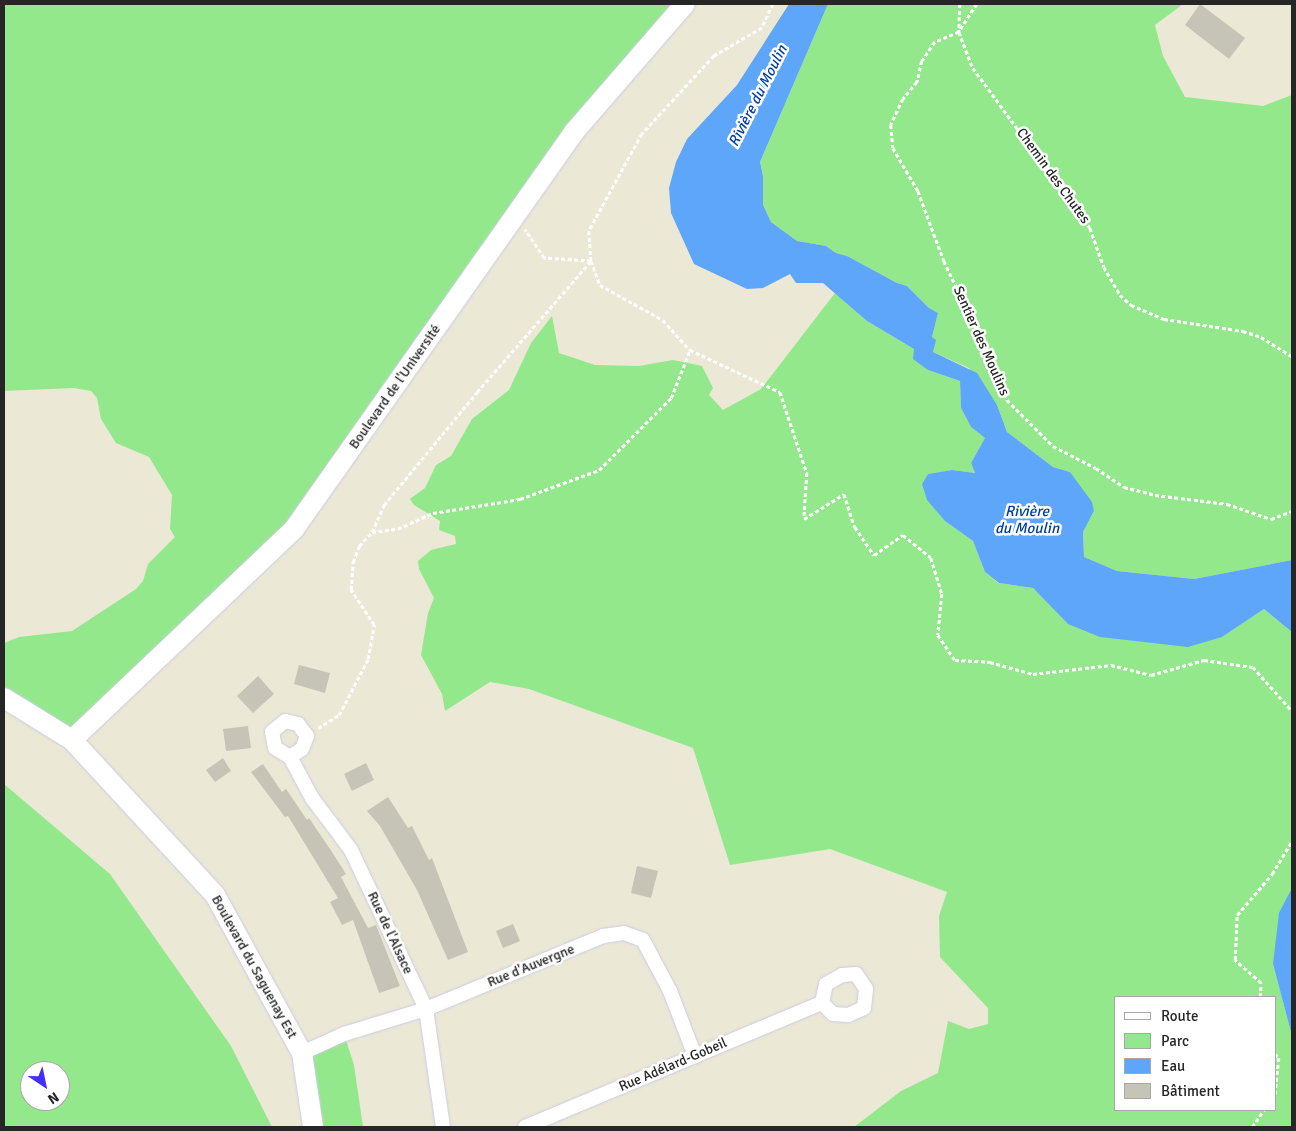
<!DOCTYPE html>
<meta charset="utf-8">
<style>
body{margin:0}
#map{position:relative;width:1296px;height:1131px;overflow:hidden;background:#ebe8d6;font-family:Signika,sans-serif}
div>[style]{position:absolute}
.green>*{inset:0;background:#93e88c}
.water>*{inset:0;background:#5da6f9}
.building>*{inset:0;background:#c6c4b6}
.path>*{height:2.5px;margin-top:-1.25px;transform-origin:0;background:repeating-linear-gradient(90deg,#fff 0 4px,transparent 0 6.5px)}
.roads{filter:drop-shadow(0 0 1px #cdcbe2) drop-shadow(0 0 1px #cdcbe2)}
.minor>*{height:14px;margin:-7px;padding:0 7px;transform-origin:7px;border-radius:7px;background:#fff}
.secondary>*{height:20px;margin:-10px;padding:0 10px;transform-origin:10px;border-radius:10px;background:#fff}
span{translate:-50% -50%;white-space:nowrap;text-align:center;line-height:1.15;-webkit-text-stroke:5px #fff;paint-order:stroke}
.street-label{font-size:14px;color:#262626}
.water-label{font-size:15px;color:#013fa0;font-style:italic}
.frame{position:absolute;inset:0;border:5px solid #262626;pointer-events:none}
.legend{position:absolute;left:1114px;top:996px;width:162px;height:115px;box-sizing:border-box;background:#fff;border:1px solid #a8a8a8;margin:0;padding:6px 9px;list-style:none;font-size:15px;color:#262626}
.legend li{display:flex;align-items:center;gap:10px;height:25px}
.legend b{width:25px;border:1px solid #a8a8a8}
.north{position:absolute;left:20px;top:1061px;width:50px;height:50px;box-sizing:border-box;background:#fff;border:1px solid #a8a8a8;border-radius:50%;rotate:146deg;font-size:14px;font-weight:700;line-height:20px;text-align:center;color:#262626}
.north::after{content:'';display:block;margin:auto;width:18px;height:22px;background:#402fff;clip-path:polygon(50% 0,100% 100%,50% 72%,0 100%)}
</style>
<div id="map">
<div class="green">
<i style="clip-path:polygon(4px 4px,685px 4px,574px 132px,294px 529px,72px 740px,4px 698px,4px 643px,19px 637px,72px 631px,136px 589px,143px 581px,148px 564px,175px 537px,170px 529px,172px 495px,149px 457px,116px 443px,101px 419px,97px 398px,91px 391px,74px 388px,4px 391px)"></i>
<i style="clip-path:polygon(828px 4px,1183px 4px,1155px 25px,1163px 56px,1185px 97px,1263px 106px,1292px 95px,1292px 560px,1194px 579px,1117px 571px,1084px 557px,1083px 532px,1094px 511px,1070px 472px,1053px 467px,1007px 432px,997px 405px,969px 368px,933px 352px,935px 341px,932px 337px,938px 313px,929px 308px,907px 286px,897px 283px,847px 256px,836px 253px,826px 246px,797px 241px,771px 222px,763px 205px,763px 176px,760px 162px)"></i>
<i style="clip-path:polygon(evenodd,835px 293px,867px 321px,914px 349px,928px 370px,960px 381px,961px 408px,971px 427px,985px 438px,971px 463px,975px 473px,952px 470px,928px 474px,922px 484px,945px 521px,973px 541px,985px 572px,998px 583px,1033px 588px,1068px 624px,1222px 637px,1264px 609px,1292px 632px,1292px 891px,1273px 964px,1292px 1036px,1292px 1127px,854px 1127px,901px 1091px,938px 1073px,948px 1021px,969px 1029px,988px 1024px,988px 1008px,940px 957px,939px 916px,947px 892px,830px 849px,730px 865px,693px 748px,529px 689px,490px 682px,445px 711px,442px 694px,421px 655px,428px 613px,434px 598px,419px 569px,418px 561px,431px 550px,456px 544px,455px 536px,439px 530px,440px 521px,414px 505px,410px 499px,425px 488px,436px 465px,451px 456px,472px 419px,509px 390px,531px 343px,552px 316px,559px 353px,595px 365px,639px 366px,673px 360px,702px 366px,713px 388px,709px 395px,723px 410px,761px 389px,835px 293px,1115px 997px,1275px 997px,1275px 1110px,1115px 1110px,1115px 997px)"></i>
<i style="clip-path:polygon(evenodd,4px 784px,110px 874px,231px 1046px,272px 1127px,4px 1127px,4px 784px,30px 1071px,60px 1071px,60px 1101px,30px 1101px,30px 1071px)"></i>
<i style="clip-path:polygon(344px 1034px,354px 1065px,363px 1127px,313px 1127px,302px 1053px)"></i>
</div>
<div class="water">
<i style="clip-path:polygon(789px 4px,828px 4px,760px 162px,763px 176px,763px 205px,771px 222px,797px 241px,826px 246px,836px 253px,847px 256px,897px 283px,907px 286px,929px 308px,938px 313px,932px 337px,936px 340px,933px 352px,977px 373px,997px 405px,1007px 432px,1053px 467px,1070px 472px,1092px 502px,1094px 511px,1083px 532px,1084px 557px,1117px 571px,1194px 579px,1292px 560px,1292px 632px,1264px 609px,1222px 637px,1188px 647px,1100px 637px,1068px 624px,1033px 588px,999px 583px,985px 572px,973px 541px,945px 521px,927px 500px,922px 484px,928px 474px,952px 470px,975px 473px,971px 463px,985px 438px,971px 427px,961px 408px,960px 381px,928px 370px,913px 359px,914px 349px,867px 321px,823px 283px,796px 283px,790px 274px,763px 288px,747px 289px,694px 264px,671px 213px,669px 188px,676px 162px,687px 139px,737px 85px)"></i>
<i style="clip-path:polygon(1292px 888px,1292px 1036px,1273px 964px,1279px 913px)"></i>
</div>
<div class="building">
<i style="clip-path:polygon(1200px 4px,1245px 38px,1229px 59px,1185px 25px)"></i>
<i style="clip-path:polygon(299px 665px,330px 673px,325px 693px,294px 684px)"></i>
<i style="clip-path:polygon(258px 676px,274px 694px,253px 713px,237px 696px)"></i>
<i style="clip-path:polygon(248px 726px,251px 748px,226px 751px,223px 729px)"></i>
<i style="clip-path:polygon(223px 758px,231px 771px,215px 782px,206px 770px)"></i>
<i style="clip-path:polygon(366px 763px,374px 780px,352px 791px,344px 774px)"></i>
<i style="clip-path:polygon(263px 764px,282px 792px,286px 789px,307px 820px,309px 818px,332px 852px,346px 874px,341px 877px,368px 928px,376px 925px,400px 986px,379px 993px,353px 920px,342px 925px,330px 902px,338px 898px,288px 816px,285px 817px,251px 772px)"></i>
<i style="clip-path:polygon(388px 797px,408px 828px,412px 826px,429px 860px,432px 858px,468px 952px,448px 960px,417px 890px,380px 826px,367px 811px)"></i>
<i style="clip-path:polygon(637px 866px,658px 871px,651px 898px,631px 893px)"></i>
<i style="clip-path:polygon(513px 924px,520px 941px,503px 948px,496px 931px)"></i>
</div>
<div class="path">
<i style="left:773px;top:4px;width:26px;rotate:115deg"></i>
<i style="left:762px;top:28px;width:56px;rotate:149.7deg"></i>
<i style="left:714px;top:56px;width:106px;rotate:132.7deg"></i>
<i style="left:642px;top:134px;width:111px;rotate:118.7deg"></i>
<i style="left:589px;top:231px;width:30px;rotate:86deg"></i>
<i style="left:591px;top:261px;width:26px;rotate:69deg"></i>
<i style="left:600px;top:285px;width:72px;rotate:29.1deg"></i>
<i style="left:663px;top:320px;width:40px;rotate:48deg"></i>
<i style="left:690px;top:350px;width:99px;rotate:25deg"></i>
<i style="left:780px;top:392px;width:85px;rotate:71.6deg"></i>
<i style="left:807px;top:473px;width:46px;rotate:93.7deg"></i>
<i style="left:804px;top:519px;width:47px;rotate:-32deg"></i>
<i style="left:844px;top:494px;width:35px;rotate:72deg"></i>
<i style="left:855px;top:527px;width:34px;rotate:56deg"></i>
<i style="left:874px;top:555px;width:35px;rotate:-35deg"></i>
<i style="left:903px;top:535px;width:36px;rotate:39deg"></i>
<i style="left:931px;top:558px;width:38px;rotate:73deg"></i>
<i style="left:942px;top:594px;width:41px;rotate:95.6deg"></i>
<i style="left:938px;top:635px;width:30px;rotate:56deg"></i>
<i style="left:955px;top:660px;width:35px;rotate:3deg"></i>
<i style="left:990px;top:662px;width:45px;rotate:15.6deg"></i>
<i style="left:1033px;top:674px;width:79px;rotate:-6.6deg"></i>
<i style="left:1111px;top:665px;width:41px;rotate:14deg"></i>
<i style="left:1151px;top:675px;width:55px;rotate:-15.8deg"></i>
<i style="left:1204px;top:660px;width:49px;rotate:8.1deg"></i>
<i style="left:1253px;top:667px;width:59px;rotate:48.4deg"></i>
<i style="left:960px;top:4px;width:28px;rotate:92deg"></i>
<i style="left:959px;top:32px;width:39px;rotate:69deg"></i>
<i style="left:973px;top:68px;width:198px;rotate:53.8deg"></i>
<i style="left:1090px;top:228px;width:41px;rotate:70.3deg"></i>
<i style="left:1104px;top:267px;width:32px;rotate:60deg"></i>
<i style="left:1120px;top:295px;width:15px;rotate:42deg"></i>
<i style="left:1131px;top:305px;width:36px;rotate:23deg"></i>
<i style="left:1164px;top:319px;width:80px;rotate:8.6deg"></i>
<i style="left:1243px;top:331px;width:19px;rotate:18deg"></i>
<i style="left:1261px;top:337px;width:36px;rotate:32deg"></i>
<i style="left:977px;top:4px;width:33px;rotate:123deg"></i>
<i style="left:959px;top:32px;width:26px;rotate:157deg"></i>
<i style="left:935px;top:42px;width:23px;rotate:124deg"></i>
<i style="left:922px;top:61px;width:22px;rotate:103deg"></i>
<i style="left:917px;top:82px;width:22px;rotate:129deg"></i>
<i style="left:903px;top:99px;width:29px;rotate:115deg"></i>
<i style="left:891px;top:125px;width:23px;rotate:85deg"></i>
<i style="left:893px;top:148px;width:50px;rotate:59.8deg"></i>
<i style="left:918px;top:191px;width:75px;rotate:69.6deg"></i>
<i style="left:944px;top:261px;width:133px;rotate:64.6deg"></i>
<i style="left:1001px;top:381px;width:20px;rotate:72deg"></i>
<i style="left:1007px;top:400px;width:65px;rotate:45deg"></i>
<i style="left:1053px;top:446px;width:48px;rotate:27.1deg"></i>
<i style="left:1096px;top:468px;width:34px;rotate:34deg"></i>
<i style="left:1124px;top:487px;width:32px;rotate:14deg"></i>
<i style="left:1155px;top:495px;width:73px;rotate:7.1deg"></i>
<i style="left:1227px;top:504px;width:46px;rotate:18.8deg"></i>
<i style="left:1271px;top:519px;width:22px;rotate:-21deg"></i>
<i style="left:372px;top:532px;width:26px;rotate:-7deg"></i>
<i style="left:398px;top:529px;width:38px;rotate:-25deg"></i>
<i style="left:433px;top:513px;width:88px;rotate:-9.1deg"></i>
<i style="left:520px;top:499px;width:84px;rotate:-20.2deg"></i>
<i style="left:599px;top:470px;width:102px;rotate:-45deg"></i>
<i style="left:671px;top:398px;width:52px;rotate:-68.4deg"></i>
<i style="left:318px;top:728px;width:25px;rotate:-32deg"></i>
<i style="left:339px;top:715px;width:63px;rotate:-62.6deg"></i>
<i style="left:368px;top:659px;width:35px;rotate:-80deg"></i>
<i style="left:374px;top:625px;width:42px;rotate:-123.3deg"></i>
<i style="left:351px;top:590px;width:28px;rotate:-86deg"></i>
<i style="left:353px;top:562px;width:17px;rotate:-69deg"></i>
<i style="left:359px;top:546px;width:19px;rotate:-47deg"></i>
<i style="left:372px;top:532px;width:30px;rotate:-66deg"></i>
<i style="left:384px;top:505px;width:146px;rotate:-50.5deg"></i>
<i style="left:477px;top:392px;width:174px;rotate:-49deg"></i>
<i style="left:591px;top:261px;width:47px;rotate:-176.3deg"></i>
<i style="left:544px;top:258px;width:34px;rotate:-124deg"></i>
<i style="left:1260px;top:997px;width:14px;rotate:-86deg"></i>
<i style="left:1261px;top:983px;width:35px;rotate:-139deg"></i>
<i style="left:1235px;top:960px;width:45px;rotate:-87.5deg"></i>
<i style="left:1237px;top:915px;width:54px;rotate:-49.5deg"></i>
<i style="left:1272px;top:874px;width:39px;rotate:-59deg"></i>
<i style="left:1275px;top:1054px;width:6px;rotate:45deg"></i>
<i style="left:1279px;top:1058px;width:38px;rotate:96deg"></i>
<i style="left:1252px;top:1127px;width:21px;rotate:-55deg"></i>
</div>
<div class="roads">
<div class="minor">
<i style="left:290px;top:757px;width:14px;rotate:-34deg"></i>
<i style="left:302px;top:749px;width:14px;rotate:-69deg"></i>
<i style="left:307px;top:736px;width:15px;rotate:-127deg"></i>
<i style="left:298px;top:724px;width:13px;rotate:-167deg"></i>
<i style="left:285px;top:721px;width:17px;rotate:140deg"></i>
<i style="left:272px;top:732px;width:16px;rotate:79deg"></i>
<i style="left:275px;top:748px;width:17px;rotate:31deg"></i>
<i style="left:290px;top:757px;width:47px;rotate:61.8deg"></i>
<i style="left:312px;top:798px;width:65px;rotate:53.1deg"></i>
<i style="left:351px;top:850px;width:176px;rotate:64.7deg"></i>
<i style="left:426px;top:1009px;width:119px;rotate:81.8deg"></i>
<i style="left:856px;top:974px;width:18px;rotate:56deg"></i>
<i style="left:866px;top:989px;width:19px;rotate:96deg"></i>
<i style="left:864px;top:1008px;width:17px;rotate:156deg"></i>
<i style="left:848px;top:1015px;width:15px;rotate:-176deg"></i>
<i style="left:833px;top:1014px;width:16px;rotate:-135deg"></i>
<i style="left:822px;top:1003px;width:19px;rotate:-78deg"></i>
<i style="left:826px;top:984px;width:18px;rotate:-29deg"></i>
<i style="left:842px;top:975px;width:14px;rotate:-4deg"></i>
<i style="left:302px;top:1053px;width:46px;rotate:-24.3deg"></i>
<i style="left:344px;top:1034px;width:86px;rotate:-17deg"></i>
<i style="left:426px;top:1009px;width:191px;rotate:-22.4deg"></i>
<i style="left:603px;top:936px;width:21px;rotate:-8deg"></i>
<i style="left:624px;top:933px;width:20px;rotate:20deg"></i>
<i style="left:643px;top:940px;width:58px;rotate:62.1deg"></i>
<i style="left:670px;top:991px;width:70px;rotate:69deg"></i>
<i style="left:525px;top:1127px;width:322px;rotate:-22.7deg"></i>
</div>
<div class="secondary">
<i style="left:4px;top:698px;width:80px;rotate:31.7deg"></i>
<i style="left:72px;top:740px;width:211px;rotate:47.3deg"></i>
<i style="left:215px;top:895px;width:180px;rotate:61.2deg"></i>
<i style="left:302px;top:1053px;width:75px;rotate:81.5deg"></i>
<i style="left:72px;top:740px;width:306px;rotate:-43.5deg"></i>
<i style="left:294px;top:529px;width:486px;rotate:-54.8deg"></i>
<i style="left:574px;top:132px;width:169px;rotate:-49.1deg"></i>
</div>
</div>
<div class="street-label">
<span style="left:1053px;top:176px;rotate:54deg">Chemin des Chutes</span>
<span style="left:981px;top:341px;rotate:66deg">Sentier des Moulins</span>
<span style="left:395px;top:387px;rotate:-55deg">Boulevard de l'Université</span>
<span style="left:390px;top:933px;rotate:65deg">Rue de l'Alsace</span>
<span style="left:531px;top:966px;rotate:-22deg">Rue d'Auvergne</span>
<span style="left:254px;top:967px;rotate:61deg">Boulevard du Saguenay Est</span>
<span style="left:673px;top:1065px;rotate:-23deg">Rue Adélard-Gobeil</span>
</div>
<div class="water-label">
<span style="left:758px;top:96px;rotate:-63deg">Rivière du Moulin</span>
<span style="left:1027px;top:520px">Rivière<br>du Moulin</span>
</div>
<div class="frame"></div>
<ul class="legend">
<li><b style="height:6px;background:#fff"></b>Route</li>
<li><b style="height:14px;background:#93e88c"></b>Parc</li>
<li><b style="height:14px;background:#5da6f9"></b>Eau</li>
<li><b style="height:14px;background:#c6c4b6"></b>Bâtiment</li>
</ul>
<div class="north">N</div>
</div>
